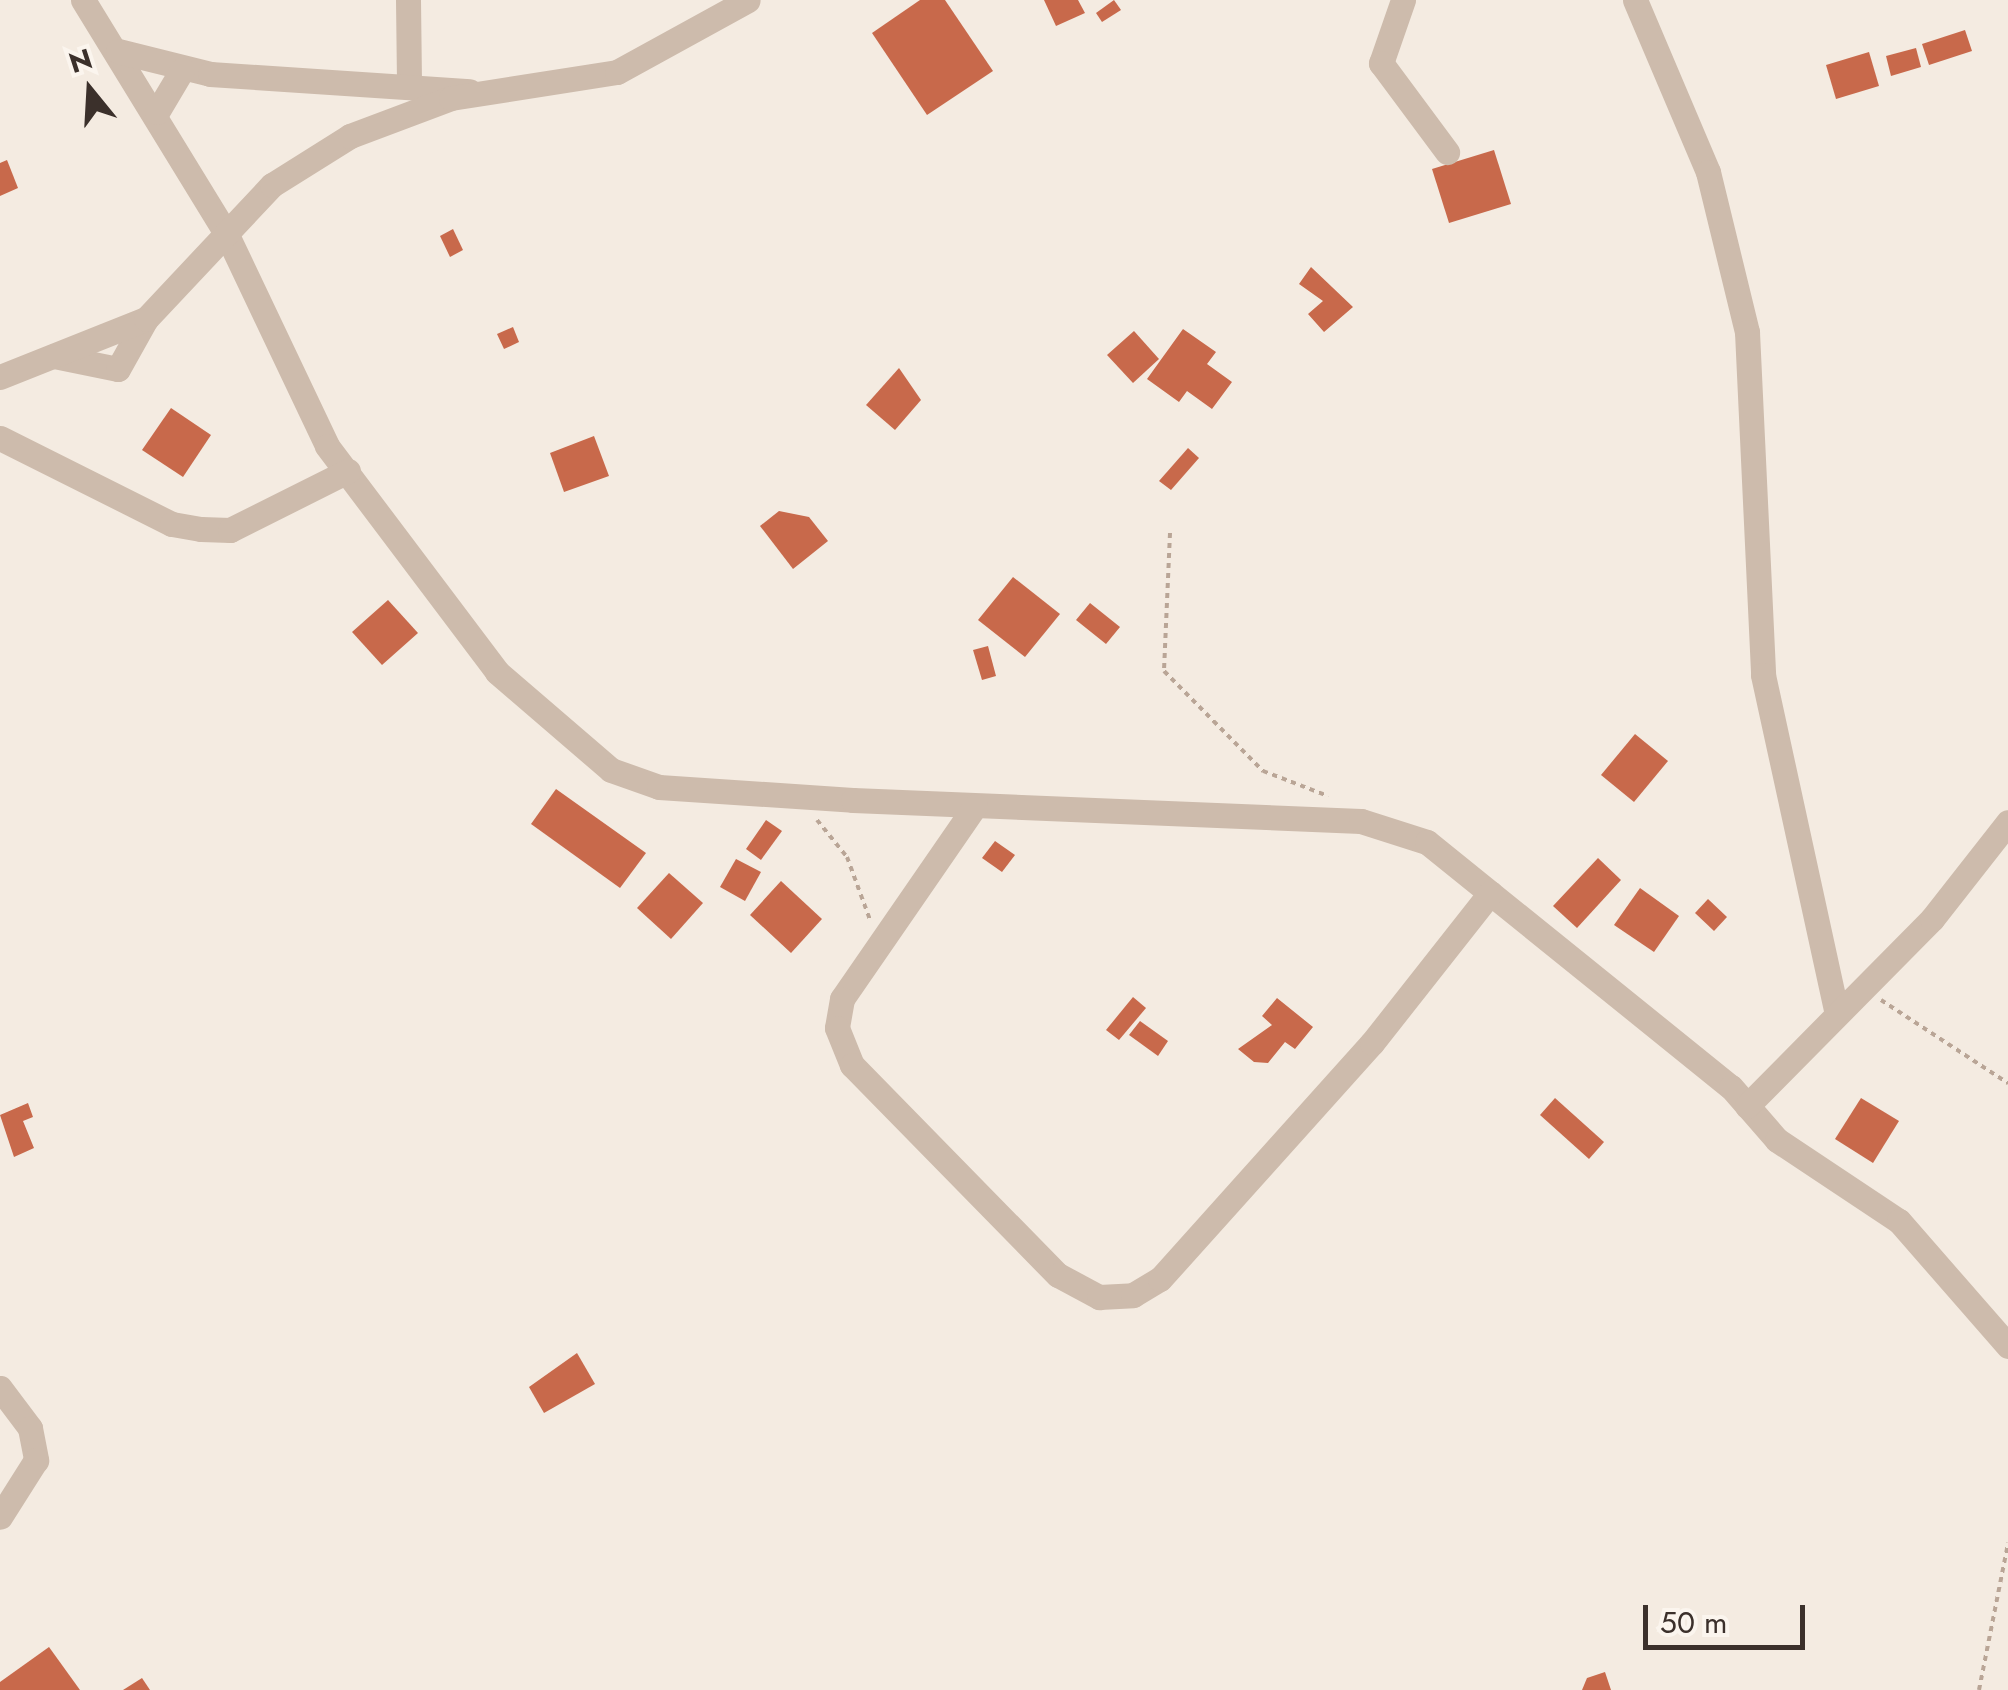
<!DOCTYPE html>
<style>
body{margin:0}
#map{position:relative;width:2008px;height:1690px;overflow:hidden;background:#f4ebe1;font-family:Jost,sans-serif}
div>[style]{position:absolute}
.building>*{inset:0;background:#c8694b}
.path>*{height:4px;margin-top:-2px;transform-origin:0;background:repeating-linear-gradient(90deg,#b9a596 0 5px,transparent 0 10px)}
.street>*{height:25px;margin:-12.5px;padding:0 12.5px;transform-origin:12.5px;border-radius:12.5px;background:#cdbbac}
span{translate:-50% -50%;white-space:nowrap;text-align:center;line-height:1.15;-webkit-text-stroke:10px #fbf5ee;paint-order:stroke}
.north{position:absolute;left:40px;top:40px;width:100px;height:100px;-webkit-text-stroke:8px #fbf5ee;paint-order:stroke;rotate:342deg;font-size:28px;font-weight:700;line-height:40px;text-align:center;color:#3b302b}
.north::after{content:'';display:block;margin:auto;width:35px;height:45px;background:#3b302b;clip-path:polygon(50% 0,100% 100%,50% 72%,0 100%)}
.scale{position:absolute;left:1643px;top:1605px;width:162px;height:45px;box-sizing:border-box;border:5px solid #3b302b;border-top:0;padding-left:12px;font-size:30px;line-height:35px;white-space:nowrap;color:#3b302b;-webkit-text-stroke:8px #fbf5ee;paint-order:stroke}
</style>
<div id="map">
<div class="building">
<i style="clip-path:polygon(920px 0,945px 0,993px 71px,927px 115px,872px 33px)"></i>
<i style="clip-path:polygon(1044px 0,1078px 0,1085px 13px,1056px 26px)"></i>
<i style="clip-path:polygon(1114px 0,1121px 10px,1102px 22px,1096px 13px)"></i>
<i style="clip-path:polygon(1965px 30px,1972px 51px,1929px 65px,1922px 44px)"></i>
<i style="clip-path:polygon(1916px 48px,1921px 67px,1891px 76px,1886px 56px)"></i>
<i style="clip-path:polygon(1869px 52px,1879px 86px,1836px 99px,1826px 65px)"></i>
<i style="clip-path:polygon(1494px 150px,1511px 204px,1449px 223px,1432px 169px)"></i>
<i style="clip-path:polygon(7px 160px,18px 188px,0 196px,0 163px)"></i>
<i style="clip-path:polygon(453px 229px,463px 250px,450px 257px,440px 236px)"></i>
<i style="clip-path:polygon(1311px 267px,1353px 307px,1324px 332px,1308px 314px,1323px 301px,1299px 284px)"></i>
<i style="clip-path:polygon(513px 327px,519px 342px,504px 349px,497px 334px)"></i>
<i style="clip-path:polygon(1183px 329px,1216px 352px,1207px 364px,1232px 382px,1212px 409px,1187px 391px,1179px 402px,1147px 379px)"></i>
<i style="clip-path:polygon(1134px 331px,1159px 359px,1133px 383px,1107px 355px)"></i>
<i style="clip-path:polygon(899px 368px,921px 400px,895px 430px,866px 405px)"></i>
<i style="clip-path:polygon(171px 408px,211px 435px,183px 477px,142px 450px)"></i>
<i style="clip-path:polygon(594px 436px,609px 476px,564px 492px,550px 453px)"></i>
<i style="clip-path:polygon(1188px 448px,1199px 458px,1171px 490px,1159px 481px)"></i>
<i style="clip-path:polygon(779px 511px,809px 517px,828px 541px,793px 569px,760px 526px)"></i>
<i style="clip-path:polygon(1013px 577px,1060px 614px,1025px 657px,978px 620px)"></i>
<i style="clip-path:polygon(388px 600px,418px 633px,382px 665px,352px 632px)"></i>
<i style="clip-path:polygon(1090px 603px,1120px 627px,1106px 644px,1076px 620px)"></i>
<i style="clip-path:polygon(988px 646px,996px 676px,982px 680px,973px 650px)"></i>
<i style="clip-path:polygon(1635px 734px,1668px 761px,1634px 802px,1601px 775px)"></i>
<i style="clip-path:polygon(556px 789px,646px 853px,620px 888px,531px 824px)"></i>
<i style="clip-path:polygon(766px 820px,782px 831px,761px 860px,746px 849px)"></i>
<i style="clip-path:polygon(995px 841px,1015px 855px,1002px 872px,982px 858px)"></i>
<i style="clip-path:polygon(1598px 858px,1621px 880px,1577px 928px,1553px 906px)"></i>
<i style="clip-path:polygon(736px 859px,761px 872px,745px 901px,720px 887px)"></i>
<i style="clip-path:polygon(669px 873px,703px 903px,671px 939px,637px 908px)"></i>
<i style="clip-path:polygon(781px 881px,822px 919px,791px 953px,750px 915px)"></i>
<i style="clip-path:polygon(1640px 888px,1679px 916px,1654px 952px,1614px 925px)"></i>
<i style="clip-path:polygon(1708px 899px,1727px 917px,1714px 931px,1695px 913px)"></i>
<i style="clip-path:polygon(1133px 997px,1146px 1008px,1119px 1040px,1106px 1030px)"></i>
<i style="clip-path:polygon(1277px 998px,1313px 1027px,1295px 1049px,1285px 1042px,1268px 1063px,1254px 1062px,1238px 1049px,1272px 1025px,1262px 1016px)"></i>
<i style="clip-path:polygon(1140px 1021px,1168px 1041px,1158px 1056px,1129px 1035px)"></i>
<i style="clip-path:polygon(1555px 1098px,1604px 1142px,1589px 1159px,1540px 1115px)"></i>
<i style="clip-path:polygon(1861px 1098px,1899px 1121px,1873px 1163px,1835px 1139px)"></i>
<i style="clip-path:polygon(28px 1103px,33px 1117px,23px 1121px,34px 1148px,14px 1157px,0 1115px)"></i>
<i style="clip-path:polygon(577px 1353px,595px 1384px,544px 1413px,529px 1387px)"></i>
<i style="clip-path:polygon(49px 1647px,80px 1690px,0 1690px,0 1682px)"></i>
<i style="clip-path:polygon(1605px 1672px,1611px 1690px,1582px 1690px,1587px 1678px)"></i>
<i style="clip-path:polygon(142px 1678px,150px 1690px,123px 1690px)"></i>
</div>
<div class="path">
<i style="left:1170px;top:533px;width:138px;rotate:92.5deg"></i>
<i style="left:1164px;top:671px;width:141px;rotate:45.3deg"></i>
<i style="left:1263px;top:771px;width:70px;rotate:21deg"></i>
<i style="left:817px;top:820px;width:48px;rotate:51deg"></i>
<i style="left:847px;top:857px;width:67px;rotate:69.9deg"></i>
<i style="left:1881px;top:1000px;width:152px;rotate:33.2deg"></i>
<i style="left:1979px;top:1690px;width:150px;rotate:-78.8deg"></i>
</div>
<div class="street">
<i style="left:83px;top:0;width:276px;rotate:58.5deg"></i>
<i style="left:227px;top:235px;width:233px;rotate:64.6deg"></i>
<i style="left:327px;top:446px;width:283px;rotate:53deg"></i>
<i style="left:497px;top:672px;width:150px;rotate:40.7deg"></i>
<i style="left:611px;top:770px;width:51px;rotate:19.5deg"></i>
<i style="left:659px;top:787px;width:194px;rotate:3.8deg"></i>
<i style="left:853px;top:800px;width:508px;rotate:2.37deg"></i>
<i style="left:1361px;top:821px;width:69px;rotate:17.7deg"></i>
<i style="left:1427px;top:842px;width:390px;rotate:38.9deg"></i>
<i style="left:1731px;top:1087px;width:70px;rotate:49deg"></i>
<i style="left:1777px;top:1140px;width:146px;rotate:33.6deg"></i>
<i style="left:1899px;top:1221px;width:166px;rotate:48.9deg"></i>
<i style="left:408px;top:0;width:82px;rotate:89.3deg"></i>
<i style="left:1403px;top:0;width:67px;rotate:109.2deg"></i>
<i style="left:1381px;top:63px;width:111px;rotate:53.4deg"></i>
<i style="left:1635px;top:0;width:187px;rotate:67deg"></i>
<i style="left:1708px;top:172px;width:165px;rotate:76.3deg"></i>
<i style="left:1747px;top:332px;width:343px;rotate:87.3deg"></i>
<i style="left:1763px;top:675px;width:343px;rotate:77.7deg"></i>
<i style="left:118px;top:51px;width:95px;rotate:14deg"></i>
<i style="left:210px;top:74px;width:260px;rotate:3.8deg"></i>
<i style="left:157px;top:112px;width:49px;rotate:-59.2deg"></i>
<i style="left:54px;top:356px;width:65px;rotate:11.5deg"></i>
<i style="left:118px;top:369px;width:57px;rotate:-60.8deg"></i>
<i style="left:0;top:377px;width:157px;rotate:-21.7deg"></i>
<i style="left:146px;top:319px;width:184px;rotate:-46.8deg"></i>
<i style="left:272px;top:185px;width:92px;rotate:-32.1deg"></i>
<i style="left:350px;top:136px;width:108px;rotate:-20.6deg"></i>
<i style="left:451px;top:98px;width:168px;rotate:-8.9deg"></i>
<i style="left:617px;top:72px;width:149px;rotate:-28.8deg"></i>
<i style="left:0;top:438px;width:192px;rotate:26.6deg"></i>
<i style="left:172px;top:524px;width:29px;rotate:10deg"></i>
<i style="left:201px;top:529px;width:29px;rotate:2deg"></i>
<i style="left:230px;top:530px;width:132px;rotate:-26.6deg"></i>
<i style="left:975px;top:806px;width:234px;rotate:124.6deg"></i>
<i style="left:842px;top:999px;width:29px;rotate:100deg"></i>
<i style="left:837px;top:1028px;width:40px;rotate:68deg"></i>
<i style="left:852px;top:1065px;width:294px;rotate:45.6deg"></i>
<i style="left:1058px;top:1275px;width:47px;rotate:28.2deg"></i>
<i style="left:1099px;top:1297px;width:34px;rotate:-3deg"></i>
<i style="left:1133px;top:1295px;width:31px;rotate:-31deg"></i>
<i style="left:1160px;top:1279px;width:317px;rotate:-48.1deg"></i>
<i style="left:1372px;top:1043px;width:191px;rotate:-51.8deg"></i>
<i style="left:1747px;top:1106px;width:263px;rotate:-45.3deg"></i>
<i style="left:1932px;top:919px;width:123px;rotate:-51.9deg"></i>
<i style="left:0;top:1388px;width:50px;rotate:53.1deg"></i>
<i style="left:30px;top:1428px;width:33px;rotate:79deg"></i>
<i style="left:36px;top:1460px;width:67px;rotate:122.3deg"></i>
</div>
<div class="north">N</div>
<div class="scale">50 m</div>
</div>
